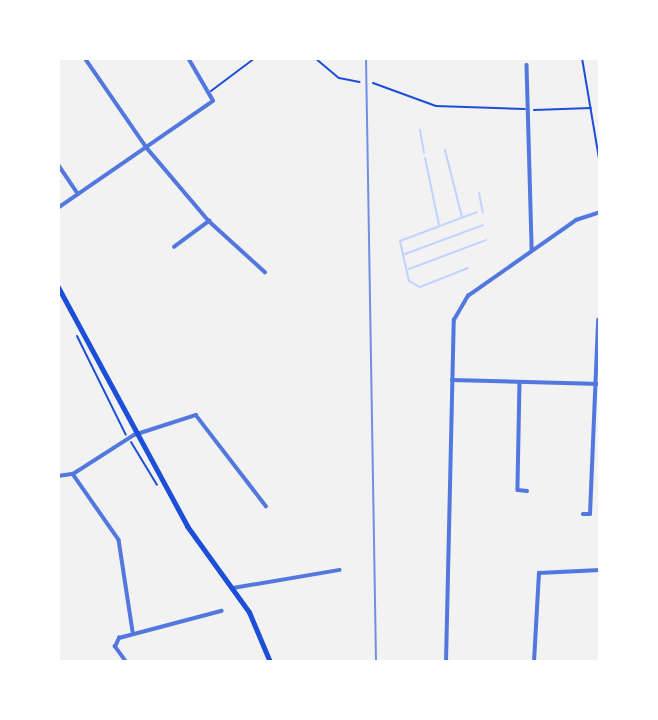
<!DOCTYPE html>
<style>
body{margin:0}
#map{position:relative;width:658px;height:720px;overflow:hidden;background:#f2f2f2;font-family:"Open Sans",sans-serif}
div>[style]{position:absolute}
.stream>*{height:2px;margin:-1px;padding:0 1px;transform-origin:1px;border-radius:1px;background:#bfd3fe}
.path>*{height:2px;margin:-1px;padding:0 1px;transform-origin:1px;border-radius:1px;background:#1d4ed8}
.minor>*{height:3.5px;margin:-1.75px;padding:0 1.75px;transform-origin:1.75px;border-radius:1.75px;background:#5277de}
.secondary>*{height:5px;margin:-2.5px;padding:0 2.5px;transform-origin:2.5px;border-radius:2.5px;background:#1d4ed8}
.rail>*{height:2px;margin:-1px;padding:0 1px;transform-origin:1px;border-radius:1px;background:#7290e2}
span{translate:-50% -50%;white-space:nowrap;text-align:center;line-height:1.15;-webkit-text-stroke:5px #fff;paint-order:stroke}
.frame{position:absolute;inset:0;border:60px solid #fff;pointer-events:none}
</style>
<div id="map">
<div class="stream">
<i style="left:420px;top:130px;width:23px;rotate:80deg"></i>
<i style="left:445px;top:150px;width:69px;rotate:75.8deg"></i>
<i style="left:425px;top:158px;width:68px;rotate:78.2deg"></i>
<i style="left:479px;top:193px;width:20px;rotate:79deg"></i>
<i style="left:405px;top:254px;width:83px;rotate:-20.4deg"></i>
<i style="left:468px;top:268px;width:52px;rotate:158.4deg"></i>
<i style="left:420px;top:287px;width:13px;rotate:-151deg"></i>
<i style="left:409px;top:281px;width:41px;rotate:-102.7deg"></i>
<i style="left:400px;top:241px;width:82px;rotate:-20.6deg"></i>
<i style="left:409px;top:269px;width:82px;rotate:-20.6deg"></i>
</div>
<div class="path">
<i style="left:315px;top:58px;width:31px;rotate:40deg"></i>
<i style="left:339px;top:78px;width:21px;rotate:11deg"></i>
<i style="left:582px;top:58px;width:108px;rotate:80.4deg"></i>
<i style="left:373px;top:83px;width:67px;rotate:20.1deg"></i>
<i style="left:436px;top:106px;width:89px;rotate:1.9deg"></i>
<i style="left:211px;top:91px;width:55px;rotate:-36.9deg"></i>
<i style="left:534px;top:110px;width:57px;rotate:-2deg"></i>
<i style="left:77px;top:336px;width:110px;rotate:63.7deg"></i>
<i style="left:131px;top:442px;width:50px;rotate:58.8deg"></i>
</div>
<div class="minor">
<i style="left:85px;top:58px;width:109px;rotate:55.4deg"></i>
<i style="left:147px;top:148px;width:96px;rotate:49.7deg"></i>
<i style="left:209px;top:221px;width:76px;rotate:42.3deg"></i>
<i style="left:527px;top:65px;width:184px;rotate:88.4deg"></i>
<i style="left:58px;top:164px;width:36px;rotate:56deg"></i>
<i style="left:58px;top:208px;width:188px;rotate:-34.6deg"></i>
<i style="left:213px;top:101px;width:50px;rotate:-120.2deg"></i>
<i style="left:174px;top:247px;width:44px;rotate:-36.6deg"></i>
<i style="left:452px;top:380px;width:148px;rotate:1.5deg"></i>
<i style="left:520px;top:382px;width:108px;rotate:91.1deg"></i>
<i style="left:518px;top:490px;width:9px;rotate:6deg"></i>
<i style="left:73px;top:474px;width:80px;rotate:55.1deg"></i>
<i style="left:119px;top:540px;width:92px;rotate:81.3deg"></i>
<i style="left:58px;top:476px;width:15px;rotate:-8deg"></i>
<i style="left:73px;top:474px;width:72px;rotate:-32.6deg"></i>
<i style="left:134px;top:435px;width:65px;rotate:-17.9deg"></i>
<i style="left:196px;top:415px;width:115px;rotate:52.4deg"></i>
<i style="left:583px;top:514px;width:7px"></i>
<i style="left:590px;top:514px;width:194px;rotate:-87.6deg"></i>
<i style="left:233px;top:588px;width:108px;rotate:-9.6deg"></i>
<i style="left:126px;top:662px;width:19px;rotate:-126deg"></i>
<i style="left:115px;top:647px;width:10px;rotate:-66deg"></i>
<i style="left:119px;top:638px;width:106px;rotate:-14.8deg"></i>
<i style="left:446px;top:662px;width:342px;rotate:-88.7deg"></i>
<i style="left:454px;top:320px;width:28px;rotate:-60deg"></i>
<i style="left:468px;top:296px;width:132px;rotate:-35.1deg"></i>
<i style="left:576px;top:220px;width:25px;rotate:-18deg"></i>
<i style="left:534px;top:662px;width:89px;rotate:-86.8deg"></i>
<i style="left:539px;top:573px;width:61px;rotate:-2.8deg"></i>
</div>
<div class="secondary">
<i style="left:58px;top:287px;width:272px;rotate:61.6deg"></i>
<i style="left:187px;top:526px;width:106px;rotate:54.2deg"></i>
<i style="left:249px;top:612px;width:54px;rotate:67.2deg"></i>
</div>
<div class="rail">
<i style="left:366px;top:58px;width:604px;rotate:89.05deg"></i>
</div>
<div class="frame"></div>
</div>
